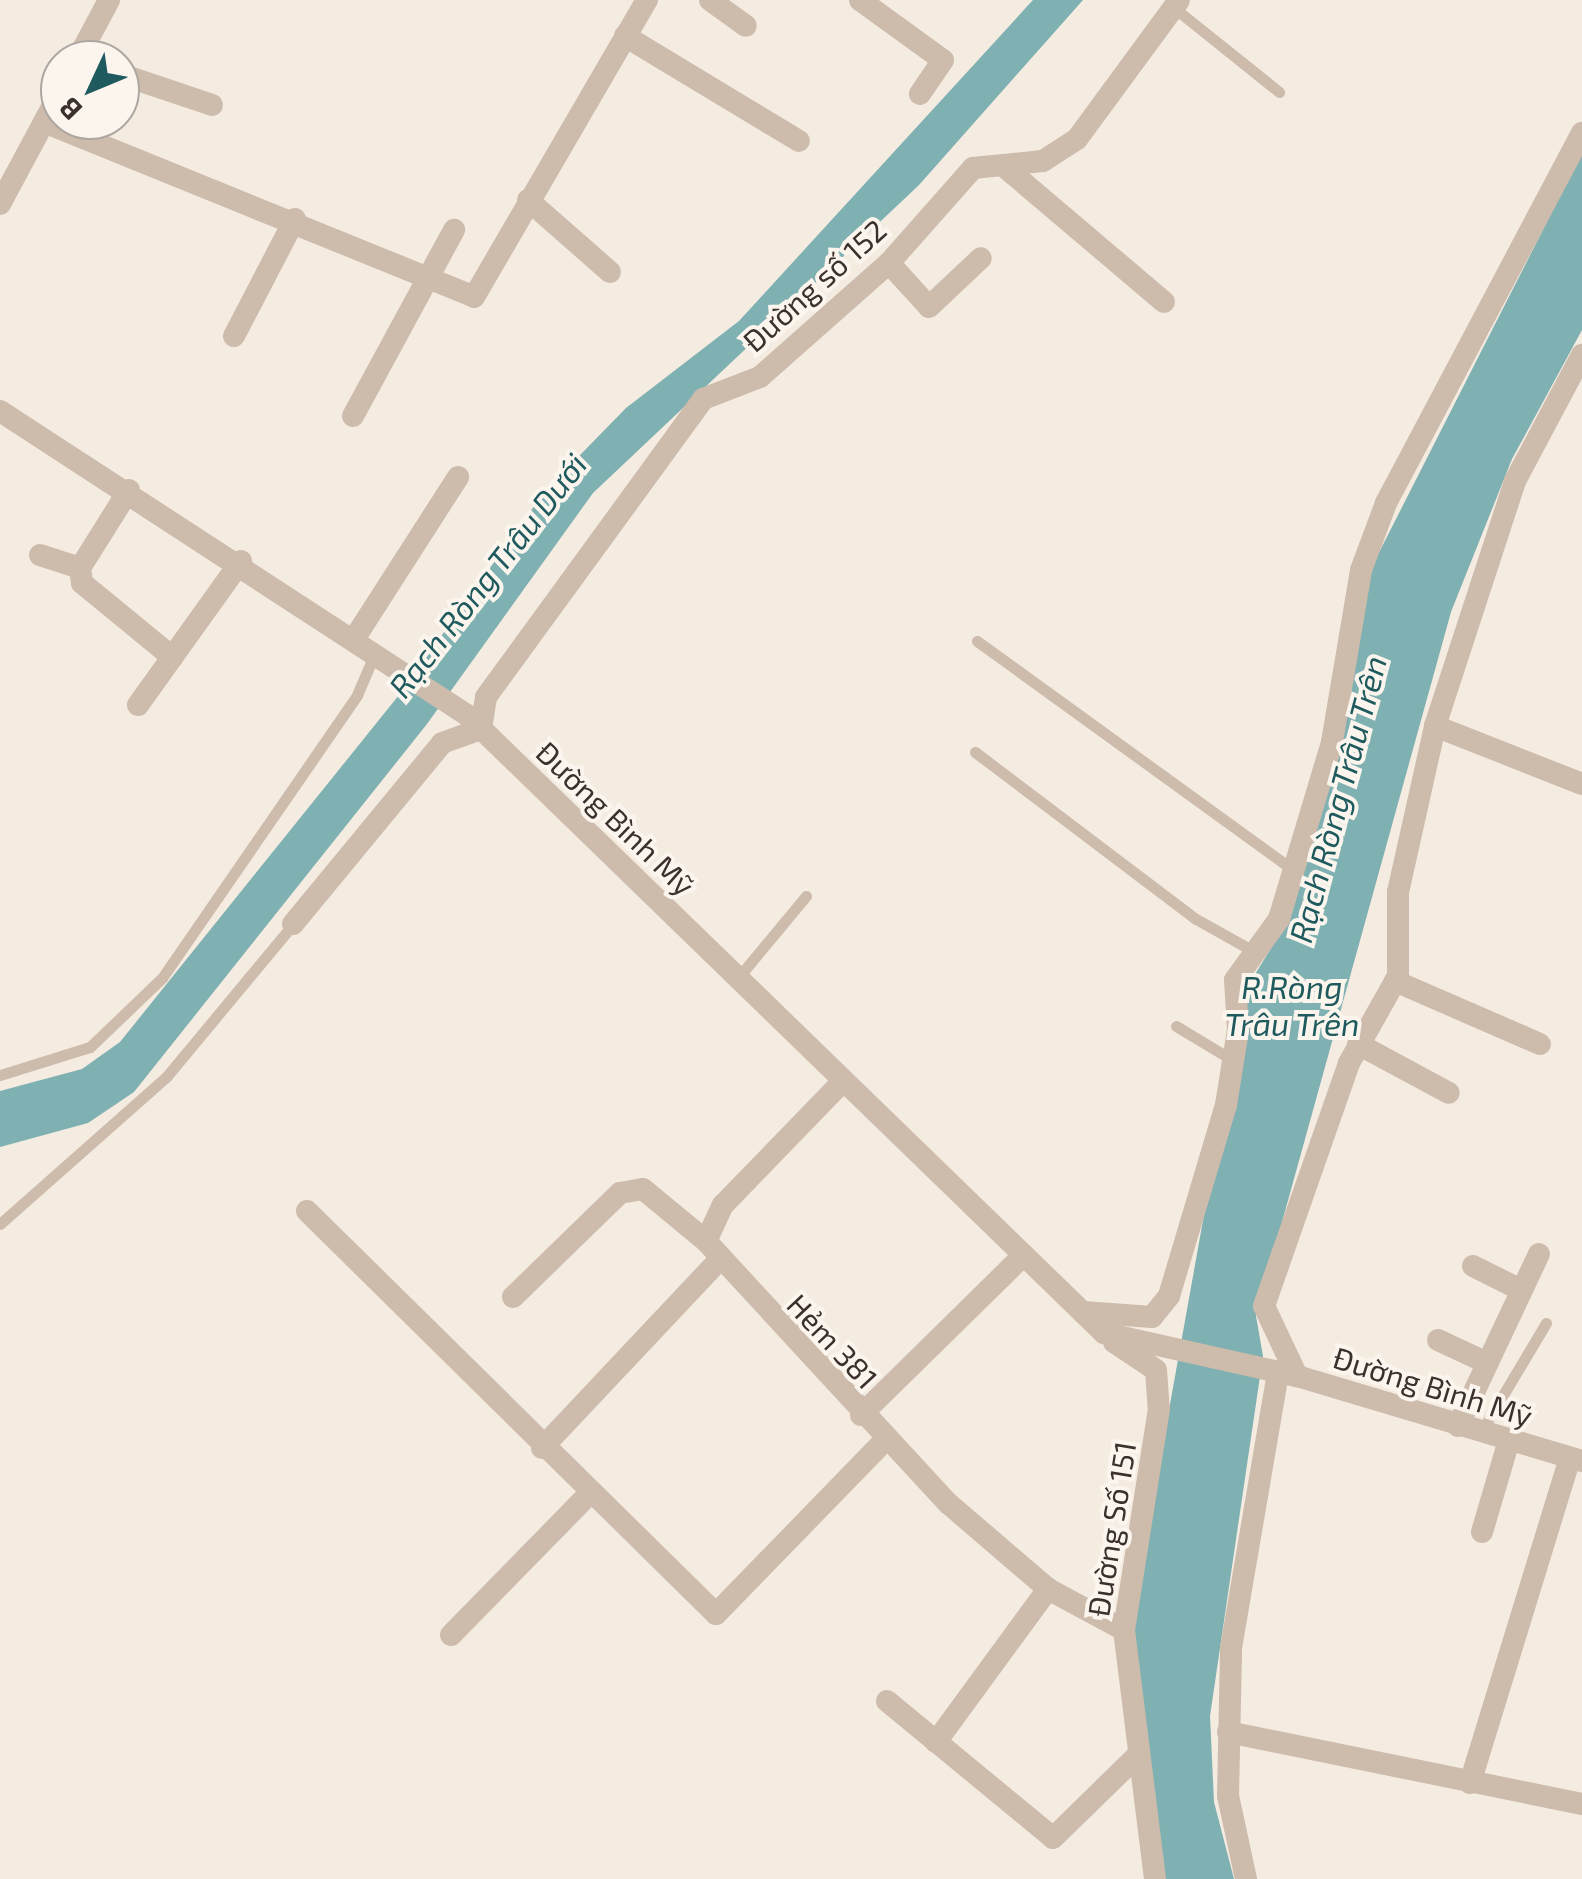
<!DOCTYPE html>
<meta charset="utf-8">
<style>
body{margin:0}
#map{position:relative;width:1582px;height:1879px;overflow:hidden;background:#f4ebe1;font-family:"Exo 2",sans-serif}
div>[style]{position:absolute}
.water>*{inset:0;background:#7fb0b2}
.service>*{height:11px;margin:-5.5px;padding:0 5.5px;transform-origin:5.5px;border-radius:5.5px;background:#cdbbac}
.minor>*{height:22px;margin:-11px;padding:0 11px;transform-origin:11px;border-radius:11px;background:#cdbbac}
span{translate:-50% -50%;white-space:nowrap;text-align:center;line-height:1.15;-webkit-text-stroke:8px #fbf5ee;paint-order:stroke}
.street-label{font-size:30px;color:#3b302b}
.water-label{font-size:32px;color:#1f5a5e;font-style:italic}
.north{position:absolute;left:40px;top:40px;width:100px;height:100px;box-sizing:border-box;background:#fbf5ee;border:2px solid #aea6a0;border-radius:50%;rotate:226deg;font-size:28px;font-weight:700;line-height:40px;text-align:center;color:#3b302b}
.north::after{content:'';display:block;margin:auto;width:35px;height:45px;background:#1f5a5e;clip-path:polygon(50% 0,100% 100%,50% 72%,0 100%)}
</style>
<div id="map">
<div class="water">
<i style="clip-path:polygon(1033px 0,1083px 0,919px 185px,593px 493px,427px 724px,134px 1092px,88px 1123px,0 1147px,0 1091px,82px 1069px,120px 1042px,399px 695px,545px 491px,626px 408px,739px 321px)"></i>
<i style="clip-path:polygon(1582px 153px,1582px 330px,1512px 459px,1451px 612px,1256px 1316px,1263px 1356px,1210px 1716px,1214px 1802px,1234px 1879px,1165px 1879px,1132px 1616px,1244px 992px,1270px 950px,1365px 580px)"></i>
</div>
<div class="service">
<i style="left:1173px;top:7px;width:136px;rotate:38.7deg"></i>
<i style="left:977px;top:641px;width:390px;rotate:35.9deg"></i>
<i style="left:975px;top:752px;width:277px;rotate:37.1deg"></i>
<i style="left:1196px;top:919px;width:68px;rotate:29.2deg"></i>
<i style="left:737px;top:979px;width:108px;rotate:-50.3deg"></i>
<i style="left:1176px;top:1026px;width:68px;rotate:31.1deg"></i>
<i style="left:0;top:1075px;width:94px;rotate:-17.3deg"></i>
<i style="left:90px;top:1047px;width:100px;rotate:-43.8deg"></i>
<i style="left:162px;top:978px;width:344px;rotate:-55.4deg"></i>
<i style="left:357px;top:695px;width:46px;rotate:-66.8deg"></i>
<i style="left:0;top:1224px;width:223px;rotate:-41.5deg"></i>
<i style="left:167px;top:1076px;width:197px;rotate:-50.3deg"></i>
<i style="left:1481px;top:1432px;width:127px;rotate:-59.2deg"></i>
</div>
<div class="minor">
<i style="left:710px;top:0;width:44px;rotate:35.8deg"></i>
<i style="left:860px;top:0;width:102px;rotate:35.9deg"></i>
<i style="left:943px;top:60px;width:41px;rotate:124.1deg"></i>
<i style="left:625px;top:36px;width:203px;rotate:31.1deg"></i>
<i style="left:77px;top:60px;width:68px;rotate:-61.9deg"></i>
<i style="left:120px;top:74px;width:97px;rotate:18.6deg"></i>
<i style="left:44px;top:122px;width:464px;rotate:22.1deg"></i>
<i style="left:474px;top:297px;width:344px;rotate:-59.8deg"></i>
<i style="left:1006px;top:168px;width:207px;rotate:40.3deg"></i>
<i style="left:528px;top:200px;width:109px;rotate:41.3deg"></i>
<i style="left:0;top:204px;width:127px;rotate:-61.8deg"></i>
<i style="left:889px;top:263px;width:59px;rotate:47.7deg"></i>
<i style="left:929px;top:307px;width:71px;rotate:-43.3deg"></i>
<i style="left:234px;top:336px;width:132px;rotate:-62.5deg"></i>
<i style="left:0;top:411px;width:557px;rotate:33.06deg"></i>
<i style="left:467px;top:715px;width:888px;rotate:44.13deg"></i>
<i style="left:1104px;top:1333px;width:198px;rotate:12.6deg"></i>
<i style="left:1297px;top:1376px;width:297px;rotate:16.6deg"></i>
<i style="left:353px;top:416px;width:212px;rotate:-61.5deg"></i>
<i style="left:40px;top:555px;width:42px;rotate:18deg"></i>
<i style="left:80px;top:568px;width:92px;rotate:-57.9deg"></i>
<i style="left:80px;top:568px;width:15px;rotate:82deg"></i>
<i style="left:82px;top:583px;width:117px;rotate:39.4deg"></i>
<i style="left:356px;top:636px;width:189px;rotate:-57.3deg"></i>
<i style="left:138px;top:705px;width:177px;rotate:-54.4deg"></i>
<i style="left:1435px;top:726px;width:158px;rotate:21.5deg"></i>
<i style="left:293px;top:924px;width:234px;rotate:-50.5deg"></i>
<i style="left:442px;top:743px;width:41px;rotate:-19.7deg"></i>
<i style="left:481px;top:729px;width:32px;rotate:-81deg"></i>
<i style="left:486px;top:697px;width:369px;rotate:-53.9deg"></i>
<i style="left:703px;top:399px;width:61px;rotate:-21.1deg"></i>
<i style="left:760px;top:377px;width:172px;rotate:-41.5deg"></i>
<i style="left:889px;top:263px;width:127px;rotate:-48.5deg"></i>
<i style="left:973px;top:168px;width:70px;rotate:-5.7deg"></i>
<i style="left:1043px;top:161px;width:40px;rotate:-32.9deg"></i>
<i style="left:1077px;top:139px;width:172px;rotate:-53.7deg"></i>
<i style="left:1395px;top:981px;width:158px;rotate:23.5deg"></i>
<i style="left:1358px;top:1044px;width:103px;rotate:28.3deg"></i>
<i style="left:307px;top:1211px;width:574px;rotate:44.58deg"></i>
<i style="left:716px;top:1614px;width:243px;rotate:-45.8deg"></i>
<i style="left:706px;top:1241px;width:40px;rotate:-65deg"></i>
<i style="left:723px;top:1205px;width:171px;rotate:-45.9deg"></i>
<i style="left:1473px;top:1266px;width:54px;rotate:26.6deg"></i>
<i style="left:513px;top:1297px;width:149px;rotate:-44.2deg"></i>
<i style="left:620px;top:1193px;width:23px;rotate:-10deg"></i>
<i style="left:643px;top:1189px;width:82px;rotate:39.5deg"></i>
<i style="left:706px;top:1241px;width:358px;rotate:47.3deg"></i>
<i style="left:949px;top:1504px;width:130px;rotate:40.6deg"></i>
<i style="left:1048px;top:1589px;width:86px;rotate:28.3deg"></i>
<i style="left:1083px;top:1312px;width:69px;rotate:4.1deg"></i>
<i style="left:1152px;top:1317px;width:27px;rotate:-51deg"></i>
<i style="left:1169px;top:1296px;width:199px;rotate:-73.4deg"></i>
<i style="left:1226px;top:1105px;width:76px;rotate:-80.9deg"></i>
<i style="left:1238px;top:1030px;width:50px;rotate:-93.4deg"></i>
<i style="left:1235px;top:980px;width:75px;rotate:-54.2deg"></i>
<i style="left:1279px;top:919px;width:185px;rotate:-73.3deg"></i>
<i style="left:1332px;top:742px;width:174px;rotate:-80.4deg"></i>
<i style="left:1361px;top:570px;width:72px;rotate:-69.5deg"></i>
<i style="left:1386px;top:503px;width:419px;rotate:-62.1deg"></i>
<i style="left:1438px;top:1340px;width:54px;rotate:25.1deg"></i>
<i style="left:1114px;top:1342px;width:50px;rotate:33.7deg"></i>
<i style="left:1156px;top:1370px;width:39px;rotate:86deg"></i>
<i style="left:1159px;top:1409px;width:224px;rotate:99deg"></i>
<i style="left:1124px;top:1630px;width:251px;rotate:82.9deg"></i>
<i style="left:1297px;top:1376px;width:77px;rotate:-115.2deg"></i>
<i style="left:1264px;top:1306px;width:257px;rotate:-70.7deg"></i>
<i style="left:1349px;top:1063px;width:100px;rotate:-60.6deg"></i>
<i style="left:1398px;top:976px;width:84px;rotate:-90deg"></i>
<i style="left:1398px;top:892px;width:170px;rotate:-77.4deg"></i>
<i style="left:1435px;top:726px;width:258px;rotate:-71.9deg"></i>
<i style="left:1515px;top:481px;width:143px;rotate:-62deg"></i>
<i style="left:861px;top:1415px;width:223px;rotate:-44.5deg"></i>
<i style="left:1458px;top:1426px;width:190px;rotate:-64.8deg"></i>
<i style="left:542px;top:1448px;width:258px;rotate:-46.7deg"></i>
<i style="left:1482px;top:1532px;width:96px;rotate:-73.6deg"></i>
<i style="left:451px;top:1635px;width:199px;rotate:-45.6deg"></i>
<i style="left:887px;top:1701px;width:215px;rotate:39.5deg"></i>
<i style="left:1053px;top:1838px;width:116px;rotate:-44.3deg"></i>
<i style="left:1228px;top:1732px;width:361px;rotate:11.5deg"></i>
<i style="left:936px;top:1742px;width:190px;rotate:-53.8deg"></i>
<i style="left:1470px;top:1783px;width:340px;rotate:-72.9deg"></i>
<i style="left:1246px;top:1879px;width:85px;rotate:-102.2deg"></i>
<i style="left:1228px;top:1796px;width:148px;rotate:-88.8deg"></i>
<i style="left:1231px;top:1648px;width:278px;rotate:-80.3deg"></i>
</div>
<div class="street-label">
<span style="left:814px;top:285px;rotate:-42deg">Đường số 152</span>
<span style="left:616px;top:818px;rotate:44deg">Đường Bình Mỹ</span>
<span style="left:833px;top:1341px;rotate:47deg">Hẻm 381</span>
<span style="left:1433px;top:1386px;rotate:17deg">Đường Bình Mỹ</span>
<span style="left:1111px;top:1529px;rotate:-81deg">Đường Số 151</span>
</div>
<div class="water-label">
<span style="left:487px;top:575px;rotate:-52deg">Rạch Ròng Trâu Dưới</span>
<span style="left:1337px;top:799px;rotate:-75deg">Rạch Ròng Trâu Trên</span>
<span style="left:1292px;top:1005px">R.Ròng<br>Trâu Trên</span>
</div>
<div class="north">B</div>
</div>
